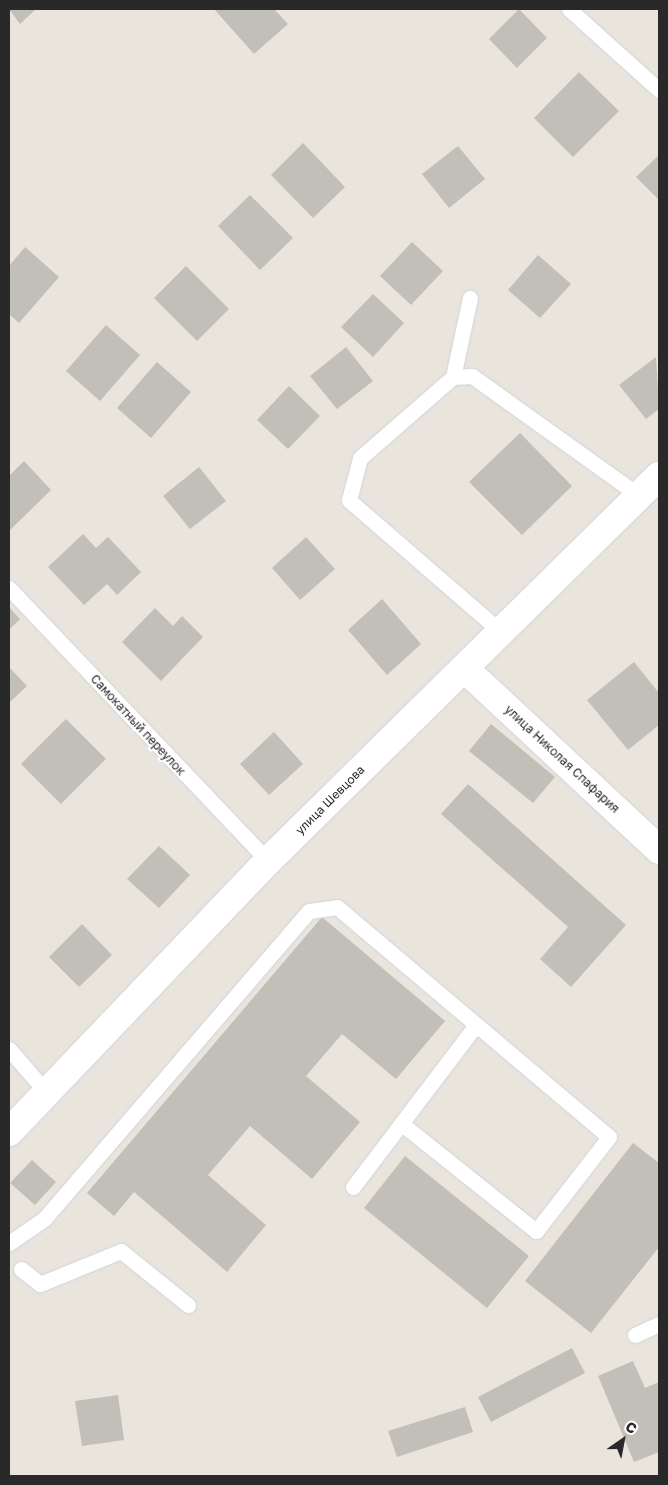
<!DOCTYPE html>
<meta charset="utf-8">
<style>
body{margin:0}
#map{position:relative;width:668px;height:1485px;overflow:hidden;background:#eae5dc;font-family:"Golos Text",sans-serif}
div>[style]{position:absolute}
.building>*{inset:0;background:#c2beb8}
.roads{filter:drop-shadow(0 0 1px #d1d3e1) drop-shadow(0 0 1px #d1d3e1)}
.lane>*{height:15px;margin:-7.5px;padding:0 7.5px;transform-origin:7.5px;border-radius:7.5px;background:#fff}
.street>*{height:28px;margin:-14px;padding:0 14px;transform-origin:14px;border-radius:14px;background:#fff}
.secondary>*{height:28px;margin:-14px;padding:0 14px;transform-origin:14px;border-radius:14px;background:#fff}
span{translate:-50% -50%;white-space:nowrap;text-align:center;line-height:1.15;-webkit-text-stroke:4px #fff;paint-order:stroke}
.street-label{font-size:12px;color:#292929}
.frame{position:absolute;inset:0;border:10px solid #292929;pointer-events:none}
.north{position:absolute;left:598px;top:1415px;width:50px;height:50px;-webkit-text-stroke:4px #fff;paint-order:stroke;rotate:33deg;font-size:14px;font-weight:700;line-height:20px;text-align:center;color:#292929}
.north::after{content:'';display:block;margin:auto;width:18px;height:22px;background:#292929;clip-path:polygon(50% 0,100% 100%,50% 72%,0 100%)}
</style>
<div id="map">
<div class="building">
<i style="clip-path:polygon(9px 9px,36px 9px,20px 24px)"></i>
<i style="clip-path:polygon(214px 9px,274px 9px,288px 24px,254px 54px)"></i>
<i style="clip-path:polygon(519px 9px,547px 38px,517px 68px,489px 39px)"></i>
<i style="clip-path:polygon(579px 72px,619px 111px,573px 157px,534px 118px)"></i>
<i style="clip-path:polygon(303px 143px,345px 187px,313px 218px,271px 175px)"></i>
<i style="clip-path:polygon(458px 146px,485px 179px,449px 208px,422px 174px)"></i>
<i style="clip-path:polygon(659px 155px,659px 200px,636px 177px)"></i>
<i style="clip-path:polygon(250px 195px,293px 238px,260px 270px,218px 226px)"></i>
<i style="clip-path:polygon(412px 242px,443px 271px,411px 305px,380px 276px)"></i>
<i style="clip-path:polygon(25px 247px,59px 277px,19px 323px,9px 314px,9px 266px)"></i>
<i style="clip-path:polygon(538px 255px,571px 284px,540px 318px,508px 290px)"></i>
<i style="clip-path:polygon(186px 266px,229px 309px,197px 341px,154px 298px)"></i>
<i style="clip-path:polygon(373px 294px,404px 323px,373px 357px,341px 327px)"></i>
<i style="clip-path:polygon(106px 325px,140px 355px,100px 401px,66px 371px)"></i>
<i style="clip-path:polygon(346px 347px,373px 381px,337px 409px,310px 376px)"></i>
<i style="clip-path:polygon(656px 357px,659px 409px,646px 419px,619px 385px)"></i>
<i style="clip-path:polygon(157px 362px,191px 392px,151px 438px,117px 408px)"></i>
<i style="clip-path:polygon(289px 386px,320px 416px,288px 449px,257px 420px)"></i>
<i style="clip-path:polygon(520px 433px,572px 486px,522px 535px,469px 482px)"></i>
<i style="clip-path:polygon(24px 461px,51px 490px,9px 531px,9px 476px)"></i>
<i style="clip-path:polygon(199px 467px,226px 501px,190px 529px,163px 496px)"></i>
<i style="clip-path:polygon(83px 534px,96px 548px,108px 537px,141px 572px,117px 595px,107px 584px,84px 605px,48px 567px)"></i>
<i style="clip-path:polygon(306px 537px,335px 569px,300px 600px,272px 568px)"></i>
<i style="clip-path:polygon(382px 599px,421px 644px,387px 675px,348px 630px)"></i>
<i style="clip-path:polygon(9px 607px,20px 619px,9px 630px)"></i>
<i style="clip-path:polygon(155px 608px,173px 626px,182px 616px,203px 637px,161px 681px,122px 642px)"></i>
<i style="clip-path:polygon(634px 662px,659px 693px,659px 725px,628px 750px,587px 700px)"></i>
<i style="clip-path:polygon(9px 667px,27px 686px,9px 703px)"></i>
<i style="clip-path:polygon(66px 719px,106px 759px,61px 804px,21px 764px)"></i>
<i style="clip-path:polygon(491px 724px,555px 777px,533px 803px,469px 751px)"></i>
<i style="clip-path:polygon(274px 732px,303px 764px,269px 795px,240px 764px)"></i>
<i style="clip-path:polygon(468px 784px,626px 925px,571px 987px,540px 959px,568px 927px,441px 814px)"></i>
<i style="clip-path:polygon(159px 846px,190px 875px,159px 908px,127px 879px)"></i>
<i style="clip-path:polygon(322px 917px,445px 1021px,396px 1079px,342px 1034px,306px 1076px,360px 1122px,312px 1179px,250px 1126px,208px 1175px,266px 1225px,227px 1272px,134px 1192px,114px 1216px,87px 1193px)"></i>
<i style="clip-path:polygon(82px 924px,112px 955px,79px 987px,49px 957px)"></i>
<i style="clip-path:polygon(633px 1143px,659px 1163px,659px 1247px,591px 1333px,525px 1281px)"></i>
<i style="clip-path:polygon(405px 1156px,529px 1256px,487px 1308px,364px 1208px)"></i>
<i style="clip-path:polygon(32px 1160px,56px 1182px,35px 1205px,10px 1183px)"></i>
<i style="clip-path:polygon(572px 1348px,585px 1373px,491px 1422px,478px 1397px)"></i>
<i style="clip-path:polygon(633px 1361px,645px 1388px,659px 1382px,659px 1452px,634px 1462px,598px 1376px)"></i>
<i style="clip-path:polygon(118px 1395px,124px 1440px,82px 1446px,75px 1401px)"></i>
<i style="clip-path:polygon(465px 1407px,473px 1432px,397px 1457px,388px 1431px)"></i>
</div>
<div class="roads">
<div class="lane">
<i style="left:569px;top:9px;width:121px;rotate:42deg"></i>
<i style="left:453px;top:377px;width:81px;rotate:-77.9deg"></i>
<i style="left:9px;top:588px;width:376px;rotate:46.5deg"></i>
<i style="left:500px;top:631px;width:200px;rotate:-139.1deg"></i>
<i style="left:349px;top:500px;width:43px;rotate:-75.3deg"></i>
<i style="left:360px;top:458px;width:123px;rotate:-41.1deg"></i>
<i style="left:453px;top:377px;width:19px;rotate:-3deg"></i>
<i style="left:472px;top:376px;width:204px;rotate:35.6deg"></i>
<i style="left:9px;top:1049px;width:57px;rotate:49.3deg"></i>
<i style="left:353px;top:1187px;width:203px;rotate:-52.8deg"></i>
<i style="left:9px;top:1243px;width:42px;rotate:-34.4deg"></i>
<i style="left:44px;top:1219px;width:406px;rotate:-49.3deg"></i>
<i style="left:309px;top:911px;width:28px;rotate:-8deg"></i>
<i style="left:337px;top:907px;width:356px;rotate:40.2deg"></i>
<i style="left:609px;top:1137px;width:119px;rotate:127.8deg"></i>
<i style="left:536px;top:1231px;width:171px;rotate:-141.4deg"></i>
<i style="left:21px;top:1269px;width:24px;rotate:38deg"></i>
<i style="left:40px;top:1284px;width:87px;rotate:-22.2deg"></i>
<i style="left:121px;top:1251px;width:86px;rotate:38.9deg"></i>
<i style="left:635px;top:1335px;width:26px;rotate:-25deg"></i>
</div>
<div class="street">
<i style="left:464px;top:668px;width:267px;rotate:43deg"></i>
</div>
<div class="secondary">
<i style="left:9px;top:1132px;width:375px;rotate:-46.3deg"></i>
<i style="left:268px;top:861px;width:549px;rotate:-44.56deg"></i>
</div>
</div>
<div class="street-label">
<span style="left:138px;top:725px;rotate:47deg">Самокатный переулок</span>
<span style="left:562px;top:759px;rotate:43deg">улица Николая Спафария</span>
<span style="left:330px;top:800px;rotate:-45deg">улица Шевцова</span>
</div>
<div class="frame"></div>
<div class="north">С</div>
</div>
